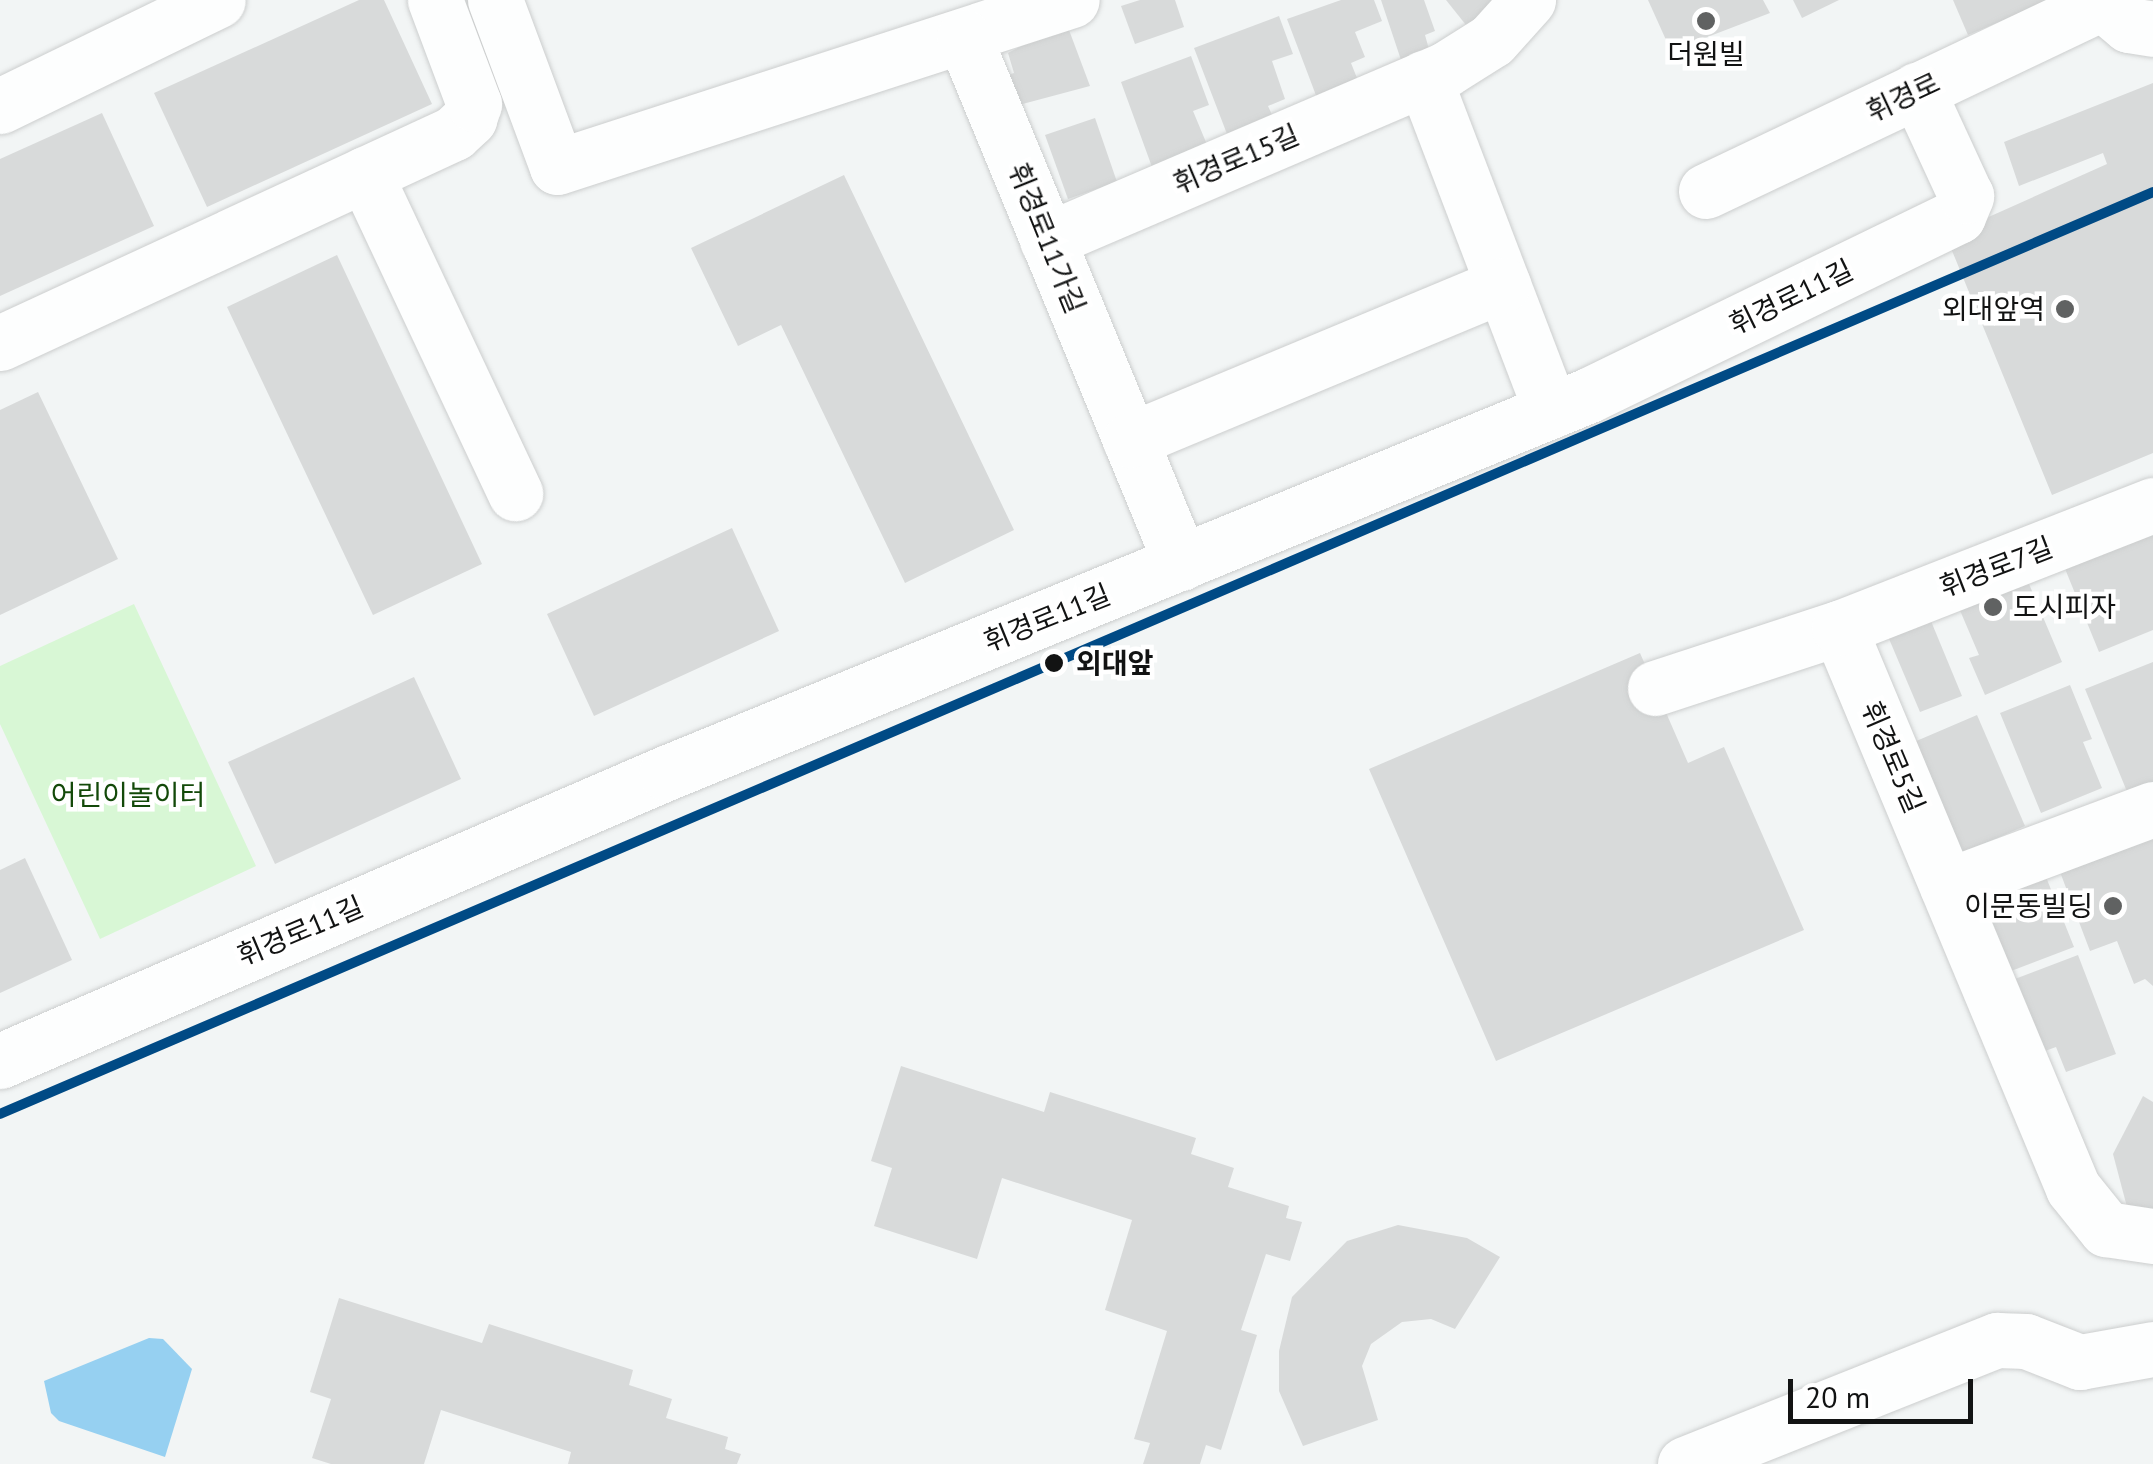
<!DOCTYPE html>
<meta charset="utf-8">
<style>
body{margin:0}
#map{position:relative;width:2153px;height:1464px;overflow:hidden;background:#f2f5f5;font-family:"PT Sans","Noto Sans KR",sans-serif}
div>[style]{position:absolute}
.green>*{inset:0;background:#d8f7d5}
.water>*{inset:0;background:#96d0f1}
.building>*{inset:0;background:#d8dada}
.roads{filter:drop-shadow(0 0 2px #cccece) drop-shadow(0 0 2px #cccece)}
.minor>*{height:55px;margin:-27.5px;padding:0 27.5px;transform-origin:27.5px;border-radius:27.5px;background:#fdfefe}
.metro-1>*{height:10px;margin:-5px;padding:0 5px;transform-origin:5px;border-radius:5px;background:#004a85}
.dots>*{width:28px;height:28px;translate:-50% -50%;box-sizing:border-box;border:5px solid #fff;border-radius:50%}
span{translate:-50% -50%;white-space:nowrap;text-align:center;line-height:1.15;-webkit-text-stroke:9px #fff;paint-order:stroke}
.poi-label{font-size:28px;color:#121313}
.right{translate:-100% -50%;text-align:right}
.left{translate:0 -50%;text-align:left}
.street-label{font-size:28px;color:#121313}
.stop-label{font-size:28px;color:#121313;font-weight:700}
.park-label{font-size:28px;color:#134909}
.scale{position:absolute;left:1788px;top:1379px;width:185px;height:45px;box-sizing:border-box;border:5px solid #121313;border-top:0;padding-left:12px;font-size:30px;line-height:35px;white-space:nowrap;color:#121313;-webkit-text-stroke:8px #fff;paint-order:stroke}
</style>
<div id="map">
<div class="green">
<i style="clip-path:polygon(134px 604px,256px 866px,100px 939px,0 724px,0 666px)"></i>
</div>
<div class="water">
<i style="clip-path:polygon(149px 1338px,163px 1339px,192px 1369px,165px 1457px,59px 1421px,51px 1413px,44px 1381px)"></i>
</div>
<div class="building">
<i style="clip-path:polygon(359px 0,384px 0,432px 104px,207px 207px,154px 93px)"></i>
<i style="clip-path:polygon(1140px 0,1175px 0,1184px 27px,1135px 44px,1121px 6px)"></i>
<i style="clip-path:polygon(1341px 0,1374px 0,1382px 21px,1355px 32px,1365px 57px,1351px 63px,1359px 83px,1317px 98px,1287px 19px)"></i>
<i style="clip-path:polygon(1381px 0,1424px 0,1435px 31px,1425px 35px,1432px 60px,1404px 69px)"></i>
<i style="clip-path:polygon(1446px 0,1498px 0,1474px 35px)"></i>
<i style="clip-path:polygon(1648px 0,1763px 0,1770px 13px,1671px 51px)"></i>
<i style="clip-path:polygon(1793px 0,1839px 0,1802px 18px)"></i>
<i style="clip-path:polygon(1953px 0,2051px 0,1968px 35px)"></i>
<i style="clip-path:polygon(1279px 16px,1293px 54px,1272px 61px,1285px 99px,1268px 106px,1273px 117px,1227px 134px,1194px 48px)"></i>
<i style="clip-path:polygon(1066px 22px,1090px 86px,1015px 106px,1004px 76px,1014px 73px,1008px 53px)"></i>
<i style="clip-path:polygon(1191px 56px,1209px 105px,1193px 111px,1208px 147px,1152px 167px,1121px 82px)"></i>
<i style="clip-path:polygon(2153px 83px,2153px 453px,2052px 495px,1946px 236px,2107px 164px,2103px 153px,2019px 186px,2004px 142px)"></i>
<i style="clip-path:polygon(102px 113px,154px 226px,0 296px,0 159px)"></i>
<i style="clip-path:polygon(1095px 118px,1117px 182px,1068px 199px,1045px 135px)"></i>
<i style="clip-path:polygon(844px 175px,1014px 530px,905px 583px,781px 325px,738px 346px,691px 248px)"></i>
<i style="clip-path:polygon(337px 255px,482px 564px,373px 615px,227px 307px)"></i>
<i style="clip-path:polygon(38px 392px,118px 559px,0 615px,0 410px)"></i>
<i style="clip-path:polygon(2153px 521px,2153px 630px,2099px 652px,2061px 559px)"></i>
<i style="clip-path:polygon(732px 528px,779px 631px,594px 716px,547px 614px)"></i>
<i style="clip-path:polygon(2021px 565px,2062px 662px,1985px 695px,1969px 658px,1979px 655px,1953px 594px)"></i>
<i style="clip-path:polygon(1926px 609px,1962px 696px,1920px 712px,1884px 627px)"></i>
<i style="clip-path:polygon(1640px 653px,1688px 763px,1724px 747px,1804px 930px,1496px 1061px,1369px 769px)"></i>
<i style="clip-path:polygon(2153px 662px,2153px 784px,2128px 794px,2085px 689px)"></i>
<i style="clip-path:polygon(414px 677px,461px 779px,275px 864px,228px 762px)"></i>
<i style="clip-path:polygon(2070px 685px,2092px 739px,2083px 742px,2102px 788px,2041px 813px,2000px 713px)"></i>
<i style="clip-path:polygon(1977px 715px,2025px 826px,1955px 856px,1907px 745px)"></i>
<i style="clip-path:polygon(2153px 835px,2153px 986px,2145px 979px,2134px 984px,2117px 941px,2090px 951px,2060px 872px)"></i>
<i style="clip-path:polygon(25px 858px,72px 960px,0 993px,0 870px)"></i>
<i style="clip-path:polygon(2044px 872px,2074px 947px,1998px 976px,1974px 913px,1983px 897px)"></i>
<i style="clip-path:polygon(2078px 955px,2116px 1054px,2066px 1072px,2056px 1047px,2026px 1058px,1999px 985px)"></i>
<i style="clip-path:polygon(901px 1066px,1044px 1112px,1050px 1092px,1196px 1138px,1191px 1154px,1234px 1168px,1228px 1187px,1289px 1206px,1286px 1218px,1302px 1222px,1290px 1261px,1266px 1254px,1241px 1330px,1257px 1335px,1221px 1450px,1206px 1445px,1200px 1464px,1143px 1464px,1150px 1443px,1134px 1439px,1167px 1331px,1105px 1310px,1132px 1220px,1002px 1178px,977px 1259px,874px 1226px,892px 1168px,871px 1161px)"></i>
<i style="clip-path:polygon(2143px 1096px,2153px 1102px,2153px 1210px,2127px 1207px,2113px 1154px)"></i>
<i style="clip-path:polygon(1398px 1225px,1467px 1238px,1500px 1257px,1455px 1329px,1431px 1319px,1402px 1322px,1371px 1344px,1362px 1366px,1378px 1420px,1303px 1446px,1279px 1391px,1279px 1351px,1292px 1297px,1347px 1241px)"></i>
<i style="clip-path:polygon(339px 1298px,482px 1343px,489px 1324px,633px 1370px,629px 1385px,672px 1399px,666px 1418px,728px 1437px,725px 1449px,741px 1454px,737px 1464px,568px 1464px,571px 1452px,441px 1410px,424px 1464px,331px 1464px,312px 1458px,331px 1399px,310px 1392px)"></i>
</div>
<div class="roads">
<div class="minor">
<i style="left:495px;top:0;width:178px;rotate:69.6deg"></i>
<i style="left:557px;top:167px;width:541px;rotate:-17.97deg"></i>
<i style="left:2099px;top:0;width:39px;rotate:40deg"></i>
<i style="left:2129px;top:25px;width:24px;rotate:9deg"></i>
<i style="left:964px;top:37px;width:569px;rotate:67.58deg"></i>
<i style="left:1424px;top:78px;width:356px;rotate:69.1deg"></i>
<i style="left:0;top:106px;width:242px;rotate:-25.9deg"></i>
<i style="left:365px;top:174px;width:353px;rotate:64.8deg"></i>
<i style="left:1706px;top:191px;width:436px;rotate:-25.4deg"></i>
<i style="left:1047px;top:240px;width:434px;rotate:-23.2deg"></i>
<i style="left:1446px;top:69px;width:54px;rotate:-32.2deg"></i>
<i style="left:1492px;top:40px;width:54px;rotate:-48deg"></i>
<i style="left:0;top:343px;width:500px;rotate:-24.82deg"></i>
<i style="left:454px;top:133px;width:21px;rotate:-43deg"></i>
<i style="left:469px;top:119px;width:16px;rotate:-72deg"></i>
<i style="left:474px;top:104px;width:111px;rotate:-110.6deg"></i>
<i style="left:1130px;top:440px;width:404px;rotate:-22.6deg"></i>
<i style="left:1839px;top:628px;width:607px;rotate:67.32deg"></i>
<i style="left:2073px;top:1188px;width:53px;rotate:51.2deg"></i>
<i style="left:2106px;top:1229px;width:48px;rotate:8.5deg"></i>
<i style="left:1655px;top:688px;width:194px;rotate:-18.1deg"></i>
<i style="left:1839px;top:628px;width:337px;rotate:-21.4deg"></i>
<i style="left:1947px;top:886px;width:220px;rotate:-20.5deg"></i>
<i style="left:0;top:1061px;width:726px;rotate:-23.39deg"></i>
<i style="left:666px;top:773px;width:997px;rotate:-22.27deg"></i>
<i style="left:1589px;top:395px;width:410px;rotate:-25.9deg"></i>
<i style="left:1958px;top:216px;width:22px;rotate:-68deg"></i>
<i style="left:1966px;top:196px;width:117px;rotate:-114.8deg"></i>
<i style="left:1685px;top:1464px;width:336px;rotate:-21.7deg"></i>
<i style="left:1997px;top:1340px;width:29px;rotate:2deg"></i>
<i style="left:2026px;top:1341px;width:58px;rotate:21.3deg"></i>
<i style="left:2080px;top:1362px;width:74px;rotate:-10.1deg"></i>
</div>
</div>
<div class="metro-1">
<i style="left:0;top:1114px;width:2342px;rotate:-23.18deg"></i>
</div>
<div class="dots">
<i style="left:1706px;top:21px;background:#606262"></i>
<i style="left:2065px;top:309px;background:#606262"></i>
<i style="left:1993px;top:607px;background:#606262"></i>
<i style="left:1054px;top:663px;background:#121313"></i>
<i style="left:2113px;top:906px;background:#606262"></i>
</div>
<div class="poi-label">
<span style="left:1706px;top:54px">더원빌</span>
<span class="right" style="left:2045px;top:309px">외대앞역</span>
<span class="left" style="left:2013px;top:607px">도시피자</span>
<span class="right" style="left:2093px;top:906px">이문동빌딩</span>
</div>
<div class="street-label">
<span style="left:1903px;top:97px;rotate:-25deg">휘경로</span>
<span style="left:1236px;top:159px;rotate:-23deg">휘경로15길</span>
<span style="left:1047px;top:238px;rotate:68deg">휘경로11가길</span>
<span style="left:1791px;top:297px;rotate:-26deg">휘경로11길</span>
<span style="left:1996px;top:567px;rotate:-21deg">휘경로7길</span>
<span style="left:1047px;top:618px;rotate:-22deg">휘경로11길</span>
<span style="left:1893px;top:757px;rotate:67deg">휘경로5길</span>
<span style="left:300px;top:931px;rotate:-23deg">휘경로11길</span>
</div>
<div class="stop-label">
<span class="left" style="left:1076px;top:663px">외대앞</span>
</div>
<div class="park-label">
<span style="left:128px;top:795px">어린이놀이터</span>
</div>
<div class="scale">20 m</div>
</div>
